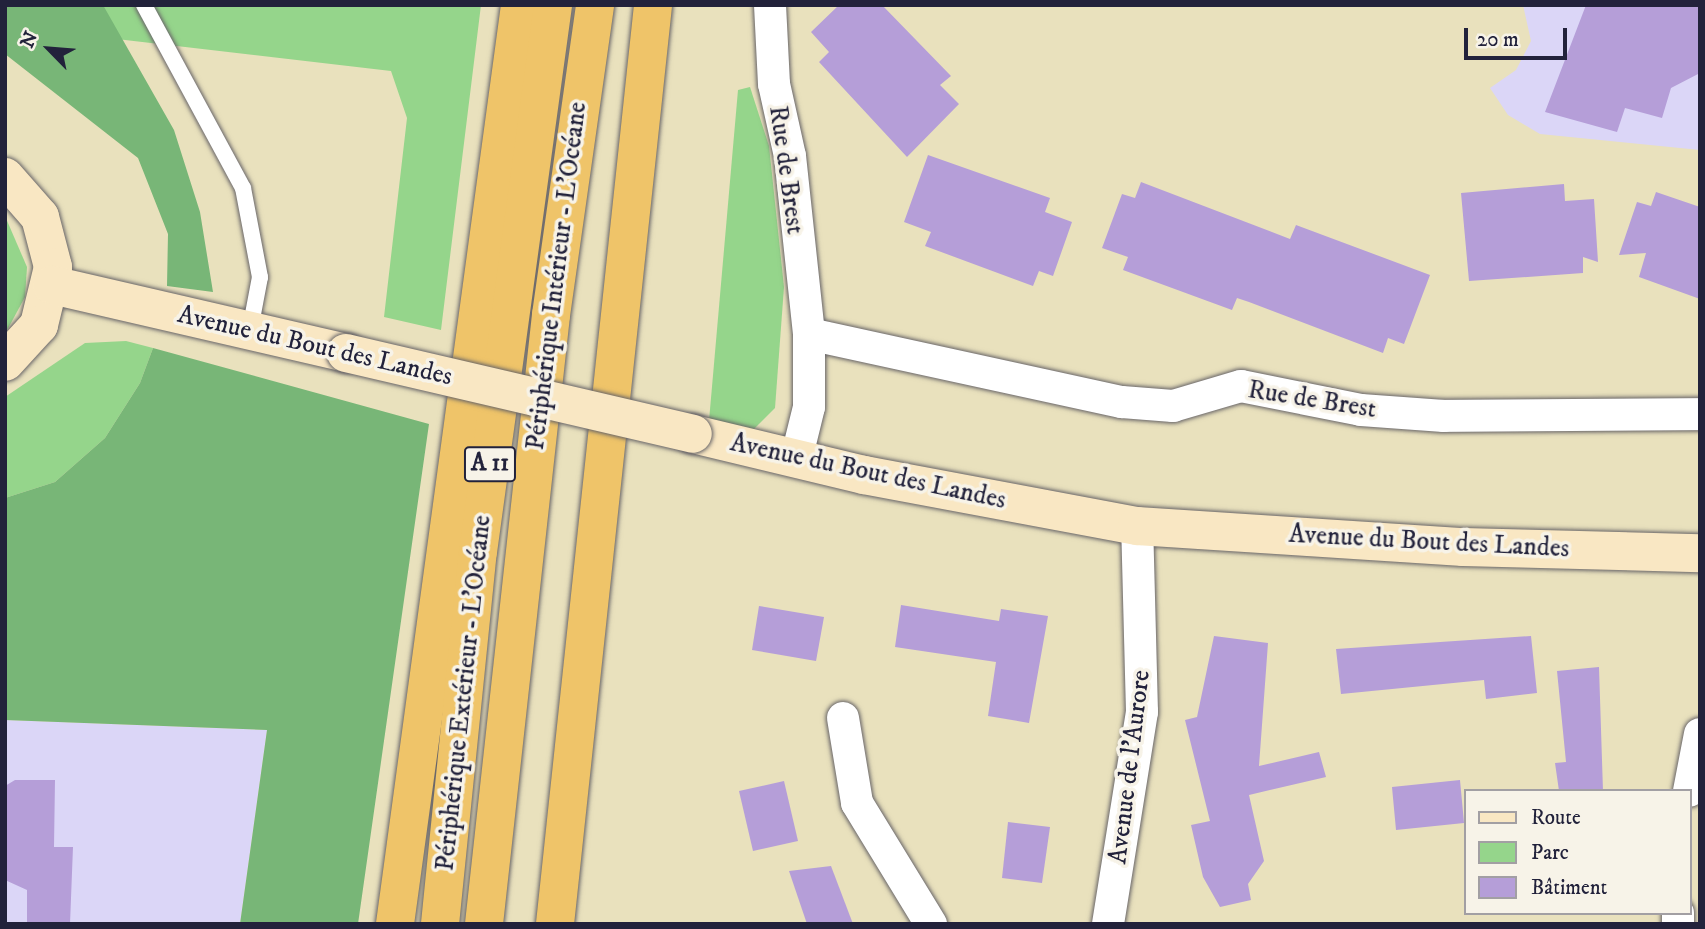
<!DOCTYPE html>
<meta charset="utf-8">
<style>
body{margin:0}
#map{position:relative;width:1705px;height:929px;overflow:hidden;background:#e9e1bd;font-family:"IM FELL DW Pica",serif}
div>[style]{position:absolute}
.built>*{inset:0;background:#dbd6f7}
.green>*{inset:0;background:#95d58b}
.forest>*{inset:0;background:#78b677}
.building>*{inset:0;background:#b59ed8}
.roads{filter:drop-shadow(0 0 2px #686568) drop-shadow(0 0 2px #686568)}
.lane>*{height:16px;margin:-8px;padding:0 8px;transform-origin:8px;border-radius:8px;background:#fff}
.street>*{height:32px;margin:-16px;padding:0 16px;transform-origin:16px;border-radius:16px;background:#fff}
.secondary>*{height:38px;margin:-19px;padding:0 19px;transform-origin:19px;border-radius:19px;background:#f9e7c3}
.highway>*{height:38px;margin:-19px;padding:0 19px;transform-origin:19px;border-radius:19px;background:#efc469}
.bridges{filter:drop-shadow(0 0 2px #686568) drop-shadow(0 0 2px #686568)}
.secondary-bridge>*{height:38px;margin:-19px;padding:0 19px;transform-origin:19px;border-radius:19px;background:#f9e7c3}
span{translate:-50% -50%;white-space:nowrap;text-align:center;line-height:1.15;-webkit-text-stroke:7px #f7f3e8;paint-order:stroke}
.shield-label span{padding:2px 5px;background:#f7f3e8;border:2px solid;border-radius:5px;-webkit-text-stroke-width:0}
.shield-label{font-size:24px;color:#22223b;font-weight:700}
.street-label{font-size:26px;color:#22223b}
.frame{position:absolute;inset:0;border:7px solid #22223b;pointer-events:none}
.legend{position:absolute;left:1464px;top:789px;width:228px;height:126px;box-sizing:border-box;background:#f7f3e8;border:2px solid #a29fa3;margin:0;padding:9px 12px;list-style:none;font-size:21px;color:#22223b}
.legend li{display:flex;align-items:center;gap:14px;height:35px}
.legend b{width:35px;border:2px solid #a29fa3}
.north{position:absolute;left:14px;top:14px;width:70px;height:70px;-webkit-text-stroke:5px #f7f3e8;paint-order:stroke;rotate:295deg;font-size:19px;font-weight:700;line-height:28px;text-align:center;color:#22223b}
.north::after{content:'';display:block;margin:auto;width:24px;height:32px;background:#22223b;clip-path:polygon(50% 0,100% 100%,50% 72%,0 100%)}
.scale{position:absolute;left:1464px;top:28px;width:103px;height:32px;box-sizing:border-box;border:4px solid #22223b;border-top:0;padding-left:9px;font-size:21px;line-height:24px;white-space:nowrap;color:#22223b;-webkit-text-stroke:5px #f7f3e8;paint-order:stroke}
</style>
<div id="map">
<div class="built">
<i style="clip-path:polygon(1523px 5px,1700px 5px,1700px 150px,1540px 134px,1508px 115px,1490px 88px,1516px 70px,1531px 41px)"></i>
<i style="clip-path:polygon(5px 720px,267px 730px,240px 924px,5px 924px)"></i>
</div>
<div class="green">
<i style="clip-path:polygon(5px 5px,481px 5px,441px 330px,384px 317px,407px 118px,391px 71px,5px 26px)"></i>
<i style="clip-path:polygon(750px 87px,769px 146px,784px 287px,775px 408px,750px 433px,709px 421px,738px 90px)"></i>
<i style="clip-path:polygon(5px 216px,27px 267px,25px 297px,5px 334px)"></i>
<i style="clip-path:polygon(126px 341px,153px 348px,140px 383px,105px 438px,55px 482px,5px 498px,5px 397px,85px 343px)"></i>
</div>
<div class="forest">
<i style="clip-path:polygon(5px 5px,103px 5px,174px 130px,200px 212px,213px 292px,167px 286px,168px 234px,138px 158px,5px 54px)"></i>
<i style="clip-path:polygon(153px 348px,429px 424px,358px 924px,240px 924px,267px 730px,5px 720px,5px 498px,55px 482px,105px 438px,140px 383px)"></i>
</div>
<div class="building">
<i style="clip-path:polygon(839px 5px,882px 5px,951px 76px,940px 85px,959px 104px,907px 157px,819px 62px,829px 52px,811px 32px)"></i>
<i style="clip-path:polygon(1586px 5px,1700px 5px,1700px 73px,1671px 88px,1662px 118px,1625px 108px,1617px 132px,1545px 112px)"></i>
<i style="clip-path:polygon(928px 155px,1050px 198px,1045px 212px,1072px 222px,1053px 276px,1039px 271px,1033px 286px,925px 246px,931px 232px,904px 222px)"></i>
<i style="clip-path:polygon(1141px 182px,1290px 239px,1296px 225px,1430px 275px,1404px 344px,1388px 338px,1383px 353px,1249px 302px,1237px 298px,1232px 310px,1123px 270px,1128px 257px,1102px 248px,1122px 194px,1135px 198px)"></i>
<i style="clip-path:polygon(1564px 184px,1565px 201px,1594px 199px,1598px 262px,1583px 257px,1583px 273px,1469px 281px,1461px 193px)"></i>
<i style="clip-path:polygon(1656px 192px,1700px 207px,1700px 299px,1639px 277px,1646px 253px,1619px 255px,1637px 202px,1651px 206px)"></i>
<i style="clip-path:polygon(901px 605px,999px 621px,1001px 609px,1048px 616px,1029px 723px,988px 716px,996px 662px,895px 647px)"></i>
<i style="clip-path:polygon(759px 606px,824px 617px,816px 661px,752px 650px)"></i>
<i style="clip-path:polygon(1214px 636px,1268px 643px,1259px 766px,1319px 752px,1326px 777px,1249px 795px,1264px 861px,1248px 884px,1251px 900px,1220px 907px,1203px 877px,1191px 825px,1210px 821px,1185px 720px,1197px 717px)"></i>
<i style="clip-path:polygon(1531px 636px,1537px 693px,1486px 699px,1484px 680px,1341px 694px,1336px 649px)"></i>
<i style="clip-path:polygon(1599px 667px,1603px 791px,1559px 791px,1555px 763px,1566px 762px,1557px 671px)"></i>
<i style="clip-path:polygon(15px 780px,55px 780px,54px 847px,73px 847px,70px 924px,27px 924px,27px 890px,5px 880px,5px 786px)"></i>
<i style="clip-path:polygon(1460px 780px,1464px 823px,1396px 830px,1392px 787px)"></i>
<i style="clip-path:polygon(784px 781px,798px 841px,753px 851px,739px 791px)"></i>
<i style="clip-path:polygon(1008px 822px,1050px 827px,1042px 883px,1002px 878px)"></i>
<i style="clip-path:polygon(831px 866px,853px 924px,807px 924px,789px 871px)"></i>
</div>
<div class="roads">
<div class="lane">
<i style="left:144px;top:5px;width:208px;rotate:61.6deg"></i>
<i style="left:243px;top:188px;width:91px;rotate:79.2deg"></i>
<i style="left:260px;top:277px;width:54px;rotate:100.7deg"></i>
</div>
<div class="street">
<i style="left:770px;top:5px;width:79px;rotate:87.1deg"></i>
<i style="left:774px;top:84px;width:74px;rotate:77.5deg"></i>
<i style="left:790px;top:156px;width:179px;rotate:83.9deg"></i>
<i style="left:809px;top:334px;width:73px;rotate:90deg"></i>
<i style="left:809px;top:407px;width:55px;rotate:103.8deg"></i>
<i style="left:809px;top:334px;width:320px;rotate:12.3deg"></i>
<i style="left:1122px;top:402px;width:51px;rotate:4.5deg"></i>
<i style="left:1173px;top:406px;width:71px;rotate:-16.4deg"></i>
<i style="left:1241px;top:386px;width:122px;rotate:11.3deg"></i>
<i style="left:1361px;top:410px;width:83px;rotate:4.1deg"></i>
<i style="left:1444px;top:416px;width:256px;rotate:-0.4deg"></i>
<i style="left:843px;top:718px;width:86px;rotate:80.6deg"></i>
<i style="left:857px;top:803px;width:142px;rotate:58.6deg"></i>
<i style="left:1689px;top:791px;width:58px;rotate:-79.1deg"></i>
<i style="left:1678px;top:913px;width:11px;rotate:90deg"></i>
<i style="left:1108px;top:924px;width:215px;rotate:-80.9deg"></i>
<i style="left:1142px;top:712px;width:186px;rotate:-91.5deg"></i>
</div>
<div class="secondary">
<i style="left:5px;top:177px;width:53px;rotate:48.8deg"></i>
<i style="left:40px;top:217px;width:52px;rotate:75.4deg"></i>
<i style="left:53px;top:267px;width:60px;rotate:103.6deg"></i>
<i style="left:39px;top:325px;width:50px;rotate:132.6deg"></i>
<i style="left:52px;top:285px;width:302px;rotate:13deg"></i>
<i style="left:693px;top:434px;width:176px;rotate:13.5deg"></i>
<i style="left:864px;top:475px;width:278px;rotate:10.6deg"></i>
<i style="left:1137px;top:526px;width:327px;rotate:3.7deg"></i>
<i style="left:1463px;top:547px;width:237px;rotate:1.5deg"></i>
</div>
<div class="highway">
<i style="left:395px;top:924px;width:927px;rotate:-82.25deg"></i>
<i style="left:440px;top:924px;width:374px;rotate:-84.2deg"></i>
<i style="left:478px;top:552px;width:552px;rotate:-82.19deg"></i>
<i style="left:484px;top:924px;width:613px;rotate:-83.72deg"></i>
<i style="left:551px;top:315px;width:313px;rotate:-81.9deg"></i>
<i style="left:555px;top:924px;width:924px;rotate:-83.91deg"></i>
</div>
</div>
<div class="bridges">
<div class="secondary-bridge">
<i style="left:346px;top:353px;width:356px;rotate:13.1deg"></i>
</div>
</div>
<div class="shield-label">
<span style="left:490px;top:464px">A 11</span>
</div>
<div class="street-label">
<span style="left:786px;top:170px;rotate:82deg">Rue de Brest</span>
<span style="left:557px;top:276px;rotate:-83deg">Périphérique Intérieur - L’Océane</span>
<span style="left:315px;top:346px;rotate:13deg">Avenue du Bout des Landes</span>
<span style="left:1312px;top:400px;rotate:9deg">Rue de Brest</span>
<span style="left:868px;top:472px;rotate:12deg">Avenue du Bout des Landes</span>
<span style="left:1429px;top:542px;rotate:3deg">Avenue du Bout des Landes</span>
<span style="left:464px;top:693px;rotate:-84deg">Périphérique Extérieur - L’Océane</span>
<span style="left:1130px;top:767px;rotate:-83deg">Avenue de l'Aurore</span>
</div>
<div class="frame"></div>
<ul class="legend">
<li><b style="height:9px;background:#f9e7c3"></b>Route</li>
<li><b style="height:19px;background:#95d58b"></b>Parc</li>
<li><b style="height:19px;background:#b59ed8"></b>Bâtiment</li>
</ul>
<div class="north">N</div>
<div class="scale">20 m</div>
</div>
